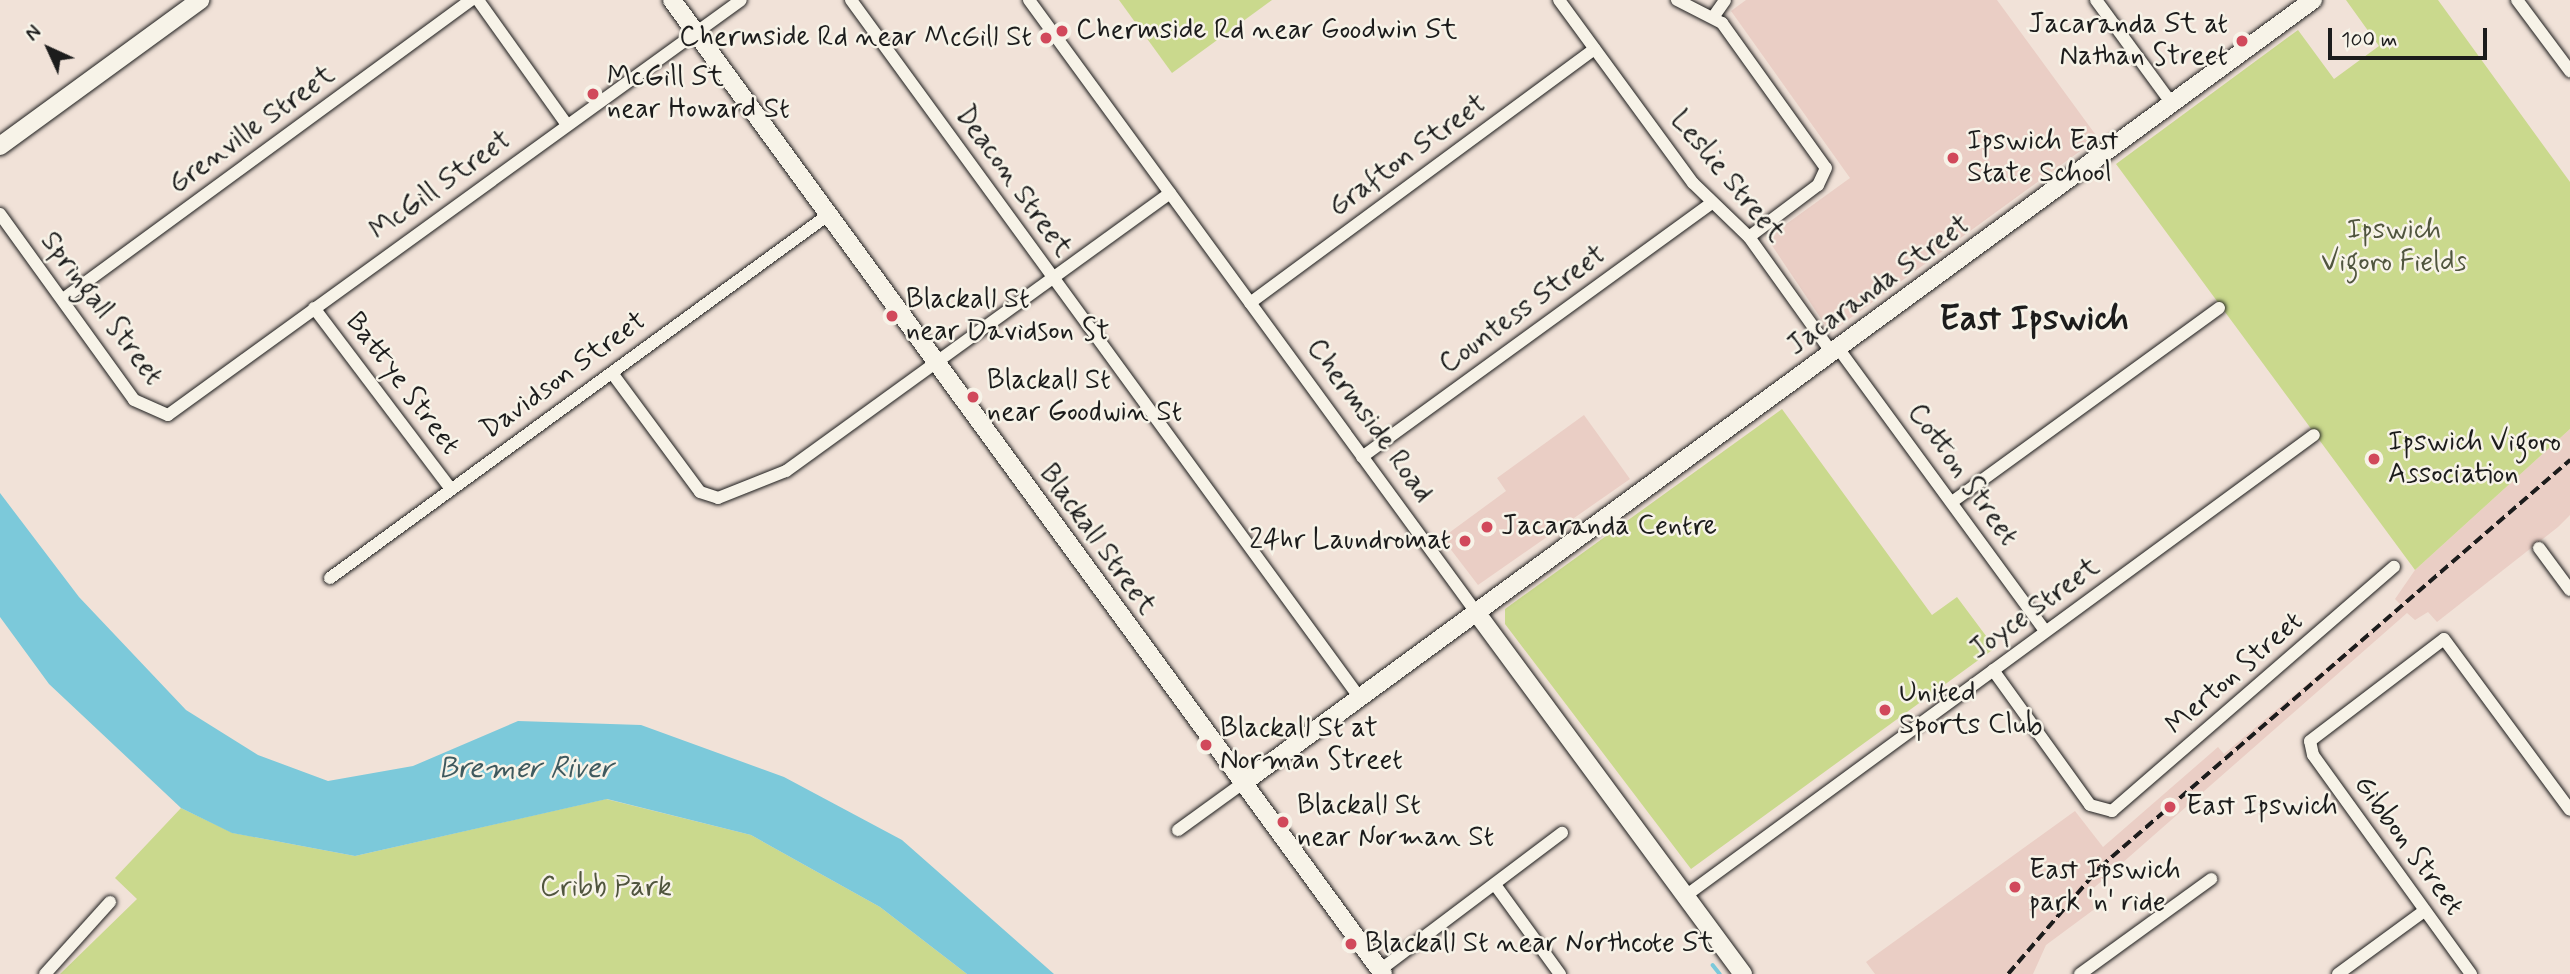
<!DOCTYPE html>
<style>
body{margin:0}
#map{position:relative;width:2570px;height:974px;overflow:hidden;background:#f1e2d8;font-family:Mynerve,sans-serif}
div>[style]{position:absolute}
.built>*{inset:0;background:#eacec5}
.green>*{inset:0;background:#cad98d}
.water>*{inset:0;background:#7cc9da}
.stream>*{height:3.5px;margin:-1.75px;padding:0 1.75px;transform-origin:1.75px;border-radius:1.75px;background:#7cc9da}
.roads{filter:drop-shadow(0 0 2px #1c1c1c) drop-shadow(0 0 2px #1c1c1c)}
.street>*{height:12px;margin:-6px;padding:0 6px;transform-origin:6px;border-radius:6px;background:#f7f3e8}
.secondary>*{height:18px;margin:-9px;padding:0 9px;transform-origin:9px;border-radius:9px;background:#f7f3e8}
.rail>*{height:3.5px;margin-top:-1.75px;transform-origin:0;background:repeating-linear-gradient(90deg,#1c1c1c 0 10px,transparent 0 15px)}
.dots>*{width:19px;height:19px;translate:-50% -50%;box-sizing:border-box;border:4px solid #f7f3e8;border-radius:50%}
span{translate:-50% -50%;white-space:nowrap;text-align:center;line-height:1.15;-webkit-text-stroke:5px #f7f3e8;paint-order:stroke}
.poi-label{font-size:28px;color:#1c1c1c}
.right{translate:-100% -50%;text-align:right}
.left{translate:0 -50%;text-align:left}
.street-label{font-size:28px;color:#1c1c1c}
.park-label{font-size:28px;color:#50553e}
.water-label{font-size:30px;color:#3e595e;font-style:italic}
.district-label{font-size:35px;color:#1c1c1c;font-weight:700}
.north{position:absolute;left:14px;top:14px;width:70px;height:70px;-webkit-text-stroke:5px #f7f3e8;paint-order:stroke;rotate:315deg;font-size:19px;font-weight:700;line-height:28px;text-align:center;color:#1c1c1c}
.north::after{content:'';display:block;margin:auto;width:24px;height:32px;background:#1c1c1c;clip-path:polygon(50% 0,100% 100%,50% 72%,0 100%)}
.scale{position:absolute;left:2328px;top:28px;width:159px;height:32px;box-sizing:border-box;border:4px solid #1c1c1c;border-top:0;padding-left:9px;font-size:21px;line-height:24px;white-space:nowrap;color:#1c1c1c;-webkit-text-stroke:5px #f7f3e8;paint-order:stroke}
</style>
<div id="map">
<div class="built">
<i style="clip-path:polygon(1746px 0,1997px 0,2098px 138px,1834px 330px,1828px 329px,1767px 238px,1850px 178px,1731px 11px)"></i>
<i style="clip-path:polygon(1584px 415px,1630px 479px,1478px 585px,1442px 538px,1506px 491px,1497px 478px)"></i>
<i style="clip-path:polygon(2570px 429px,2570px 515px,2558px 527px,2437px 622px,2428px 612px,2415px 620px,2407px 613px,2088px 893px,2096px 908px,2046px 945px,2033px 974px,1875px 974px,1866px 962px,2075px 811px,2103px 847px,2218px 747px,2224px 754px,2401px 605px,2395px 599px,2415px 570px)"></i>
</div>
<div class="green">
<i style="clip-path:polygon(1119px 0,1272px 0,1172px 73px)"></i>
<i style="clip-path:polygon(2346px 0,2438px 0,2570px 182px,2570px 429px,2415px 570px,2116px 164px,2298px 30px,2334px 79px,2379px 46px)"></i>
<i style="clip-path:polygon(1782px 409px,1932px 615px,1957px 597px,1995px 648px,1691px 869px,1505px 624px,1505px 609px)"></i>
<i style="clip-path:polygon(606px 799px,751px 835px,880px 907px,967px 974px,60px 974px,137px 899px,115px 878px,181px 808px,233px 833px,355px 856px)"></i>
</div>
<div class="water">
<i style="clip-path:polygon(0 493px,79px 597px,186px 710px,258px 755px,328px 781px,413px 766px,518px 721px,641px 725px,784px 777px,902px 840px,1054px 974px,967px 974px,880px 907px,751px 835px,607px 799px,355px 856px,232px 833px,181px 808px,49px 684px,0 617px)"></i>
</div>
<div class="stream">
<i style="left:1713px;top:965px;width:11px;rotate:52deg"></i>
</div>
<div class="roads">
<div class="street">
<i style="left:478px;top:0;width:153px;rotate:54.5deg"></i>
<i style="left:851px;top:0;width:862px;rotate:53.91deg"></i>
<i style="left:1029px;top:0;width:758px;rotate:53.86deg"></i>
<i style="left:1559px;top:0;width:227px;rotate:53.8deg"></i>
<i style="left:1693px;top:183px;width:78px;rotate:44deg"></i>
<i style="left:1749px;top:237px;width:143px;rotate:54.4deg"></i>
<i style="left:1677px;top:0;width:51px;rotate:27.1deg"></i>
<i style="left:1722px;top:23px;width:178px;rotate:54.4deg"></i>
<i style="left:1826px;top:168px;width:19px;rotate:115deg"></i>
<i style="left:1818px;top:185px;width:86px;rotate:143deg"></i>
<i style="left:2096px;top:0;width:129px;rotate:53.8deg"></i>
<i style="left:2517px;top:0;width:89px;rotate:53.3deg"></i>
<i style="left:1714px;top:16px;width:19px;rotate:-55deg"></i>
<i style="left:0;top:214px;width:229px;rotate:54.2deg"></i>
<i style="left:134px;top:400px;width:37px;rotate:24deg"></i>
<i style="left:168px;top:415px;width:707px;rotate:-35.91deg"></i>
<i style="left:63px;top:299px;width:506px;rotate:-36.24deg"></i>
<i style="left:1250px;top:303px;width:428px;rotate:-36.4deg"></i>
<i style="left:314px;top:308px;width:227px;rotate:52.9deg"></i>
<i style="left:1838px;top:348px;width:351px;rotate:53.8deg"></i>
<i style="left:612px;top:373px;width:148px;rotate:53.5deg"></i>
<i style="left:700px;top:492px;width:19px;rotate:18deg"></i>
<i style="left:718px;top:498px;width:73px;rotate:-21.7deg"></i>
<i style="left:786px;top:471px;width:474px;rotate:-35.9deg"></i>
<i style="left:1362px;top:457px;width:432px;rotate:-36deg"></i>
<i style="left:1952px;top:502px;width:330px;rotate:-36deg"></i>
<i style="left:2539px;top:548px;width:52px;rotate:53.6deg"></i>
<i style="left:330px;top:578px;width:616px;rotate:-36.09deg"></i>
<i style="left:1993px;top:670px;width:166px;rotate:54.3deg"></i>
<i style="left:2090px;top:805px;width:23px;rotate:15deg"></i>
<i style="left:2112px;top:811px;width:373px;rotate:-40.9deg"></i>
<i style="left:1178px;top:830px;width:80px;rotate:-35.9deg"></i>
<i style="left:1496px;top:886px;width:109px;rotate:54deg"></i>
<i style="left:1684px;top:897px;width:781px;rotate:-36.25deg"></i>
<i style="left:1380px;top:970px;width:228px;rotate:-37deg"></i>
<i style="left:45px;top:974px;width:97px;rotate:-47.9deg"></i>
<i style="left:2080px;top:974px;width:162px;rotate:-35.9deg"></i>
<i style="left:2338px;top:974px;width:107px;rotate:-36.2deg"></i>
<i style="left:2471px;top:974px;width:270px;rotate:-125.8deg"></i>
<i style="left:2313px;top:755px;width:14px;rotate:-102deg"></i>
<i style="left:2310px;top:741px;width:168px;rotate:-37.3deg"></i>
<i style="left:2444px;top:639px;width:212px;rotate:53.6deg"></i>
</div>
<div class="secondary">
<i style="left:672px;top:0;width:1206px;rotate:53.87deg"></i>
<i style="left:0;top:146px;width:248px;rotate:-36.1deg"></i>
<i style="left:1476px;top:612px;width:450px;rotate:53.6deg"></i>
<i style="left:1243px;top:783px;width:1326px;rotate:-36.2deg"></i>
</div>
</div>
<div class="rail">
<i style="left:2008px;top:974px;width:141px;rotate:-49.3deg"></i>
<i style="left:2100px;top:867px;width:622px;rotate:-40.89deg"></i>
</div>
<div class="dots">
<i style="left:1062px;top:31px;background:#d1495b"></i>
<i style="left:1046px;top:38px;background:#d1495b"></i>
<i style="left:2242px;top:41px;background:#d1495b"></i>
<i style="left:593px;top:94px;background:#d1495b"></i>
<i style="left:1953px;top:158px;background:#d1495b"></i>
<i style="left:892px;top:316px;background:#d1495b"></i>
<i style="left:973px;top:397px;background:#d1495b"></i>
<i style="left:2374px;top:459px;background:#d1495b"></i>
<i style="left:1487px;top:527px;background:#d1495b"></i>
<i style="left:1465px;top:541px;background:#d1495b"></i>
<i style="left:1885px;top:710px;background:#d1495b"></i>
<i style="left:1206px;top:745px;background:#d1495b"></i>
<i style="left:2170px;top:807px;background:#d1495b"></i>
<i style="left:1283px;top:822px;background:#d1495b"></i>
<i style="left:2015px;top:887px;background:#d1495b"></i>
<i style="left:1351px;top:944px;background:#d1495b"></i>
</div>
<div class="poi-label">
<span class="right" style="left:2228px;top:41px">Jacaranda St at<br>Nathan Street</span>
<span class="left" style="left:1076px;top:31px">Chermside Rd near Goodwin St</span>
<span class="right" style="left:1032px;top:38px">Chermside Rd near McGill St</span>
<span class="left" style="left:607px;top:94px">McGill St<br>near Howard St</span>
<span class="left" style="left:1967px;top:158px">Ipswich East<br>State School</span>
<span class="left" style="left:906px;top:316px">Blackall St<br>near Davidson St</span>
<span class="left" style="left:987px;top:397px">Blackall St<br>near Goodwin St</span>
<span class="left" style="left:2388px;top:459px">Ipswich Vigoro<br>Association</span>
<span class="left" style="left:1501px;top:527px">Jacaranda Centre</span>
<span class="right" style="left:1451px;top:541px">24hr Laundromat</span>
<span class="left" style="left:1899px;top:710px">United<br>Sports Club</span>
<span class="left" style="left:1220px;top:745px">Blackall St at<br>Norman Street</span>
<span class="left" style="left:1297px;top:822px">Blackall St<br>near Norman St</span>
<span class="left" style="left:2186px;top:807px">East Ipswich</span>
<span class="left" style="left:2029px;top:887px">East Ipswich<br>park 'n' ride</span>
<span class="left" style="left:1365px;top:944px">Blackall St near Northcote St</span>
</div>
<div class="street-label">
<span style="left:252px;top:130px;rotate:-36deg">Grenville Street</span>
<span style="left:1408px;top:156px;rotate:-36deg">Grafton Street</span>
<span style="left:1727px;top:177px;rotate:50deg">Leslie Street</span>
<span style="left:1013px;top:182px;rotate:54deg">Deacon Street</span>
<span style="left:441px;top:186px;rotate:-36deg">McGill Street</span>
<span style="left:1879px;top:286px;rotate:-36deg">Jacaranda Street</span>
<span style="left:101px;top:309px;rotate:53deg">Springall Street</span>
<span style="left:1523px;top:310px;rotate:-36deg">Countess Street</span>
<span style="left:564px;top:376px;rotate:-36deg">Davidson Street</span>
<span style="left:402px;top:384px;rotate:53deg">Battye Street</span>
<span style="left:1369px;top:421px;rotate:54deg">Chermside Road</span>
<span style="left:1962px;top:475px;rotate:54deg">Cotton Street</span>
<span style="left:1097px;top:540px;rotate:54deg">Blackall Street</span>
<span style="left:2035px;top:609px;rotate:-36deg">Joyce Street</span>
<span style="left:2235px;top:674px;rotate:-41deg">Merton Street</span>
<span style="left:2408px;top:846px;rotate:54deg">Gibbon Street</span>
</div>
<div class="park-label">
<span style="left:2394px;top:247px">Ipswich<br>Vigoro Fields</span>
<span style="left:606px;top:888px">Cribb Park</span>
</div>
<div class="water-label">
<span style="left:526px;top:769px">Bremer River</span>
</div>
<div class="district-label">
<span style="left:2034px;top:319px">East Ipswich</span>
</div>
<div class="north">N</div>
<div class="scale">100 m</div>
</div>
